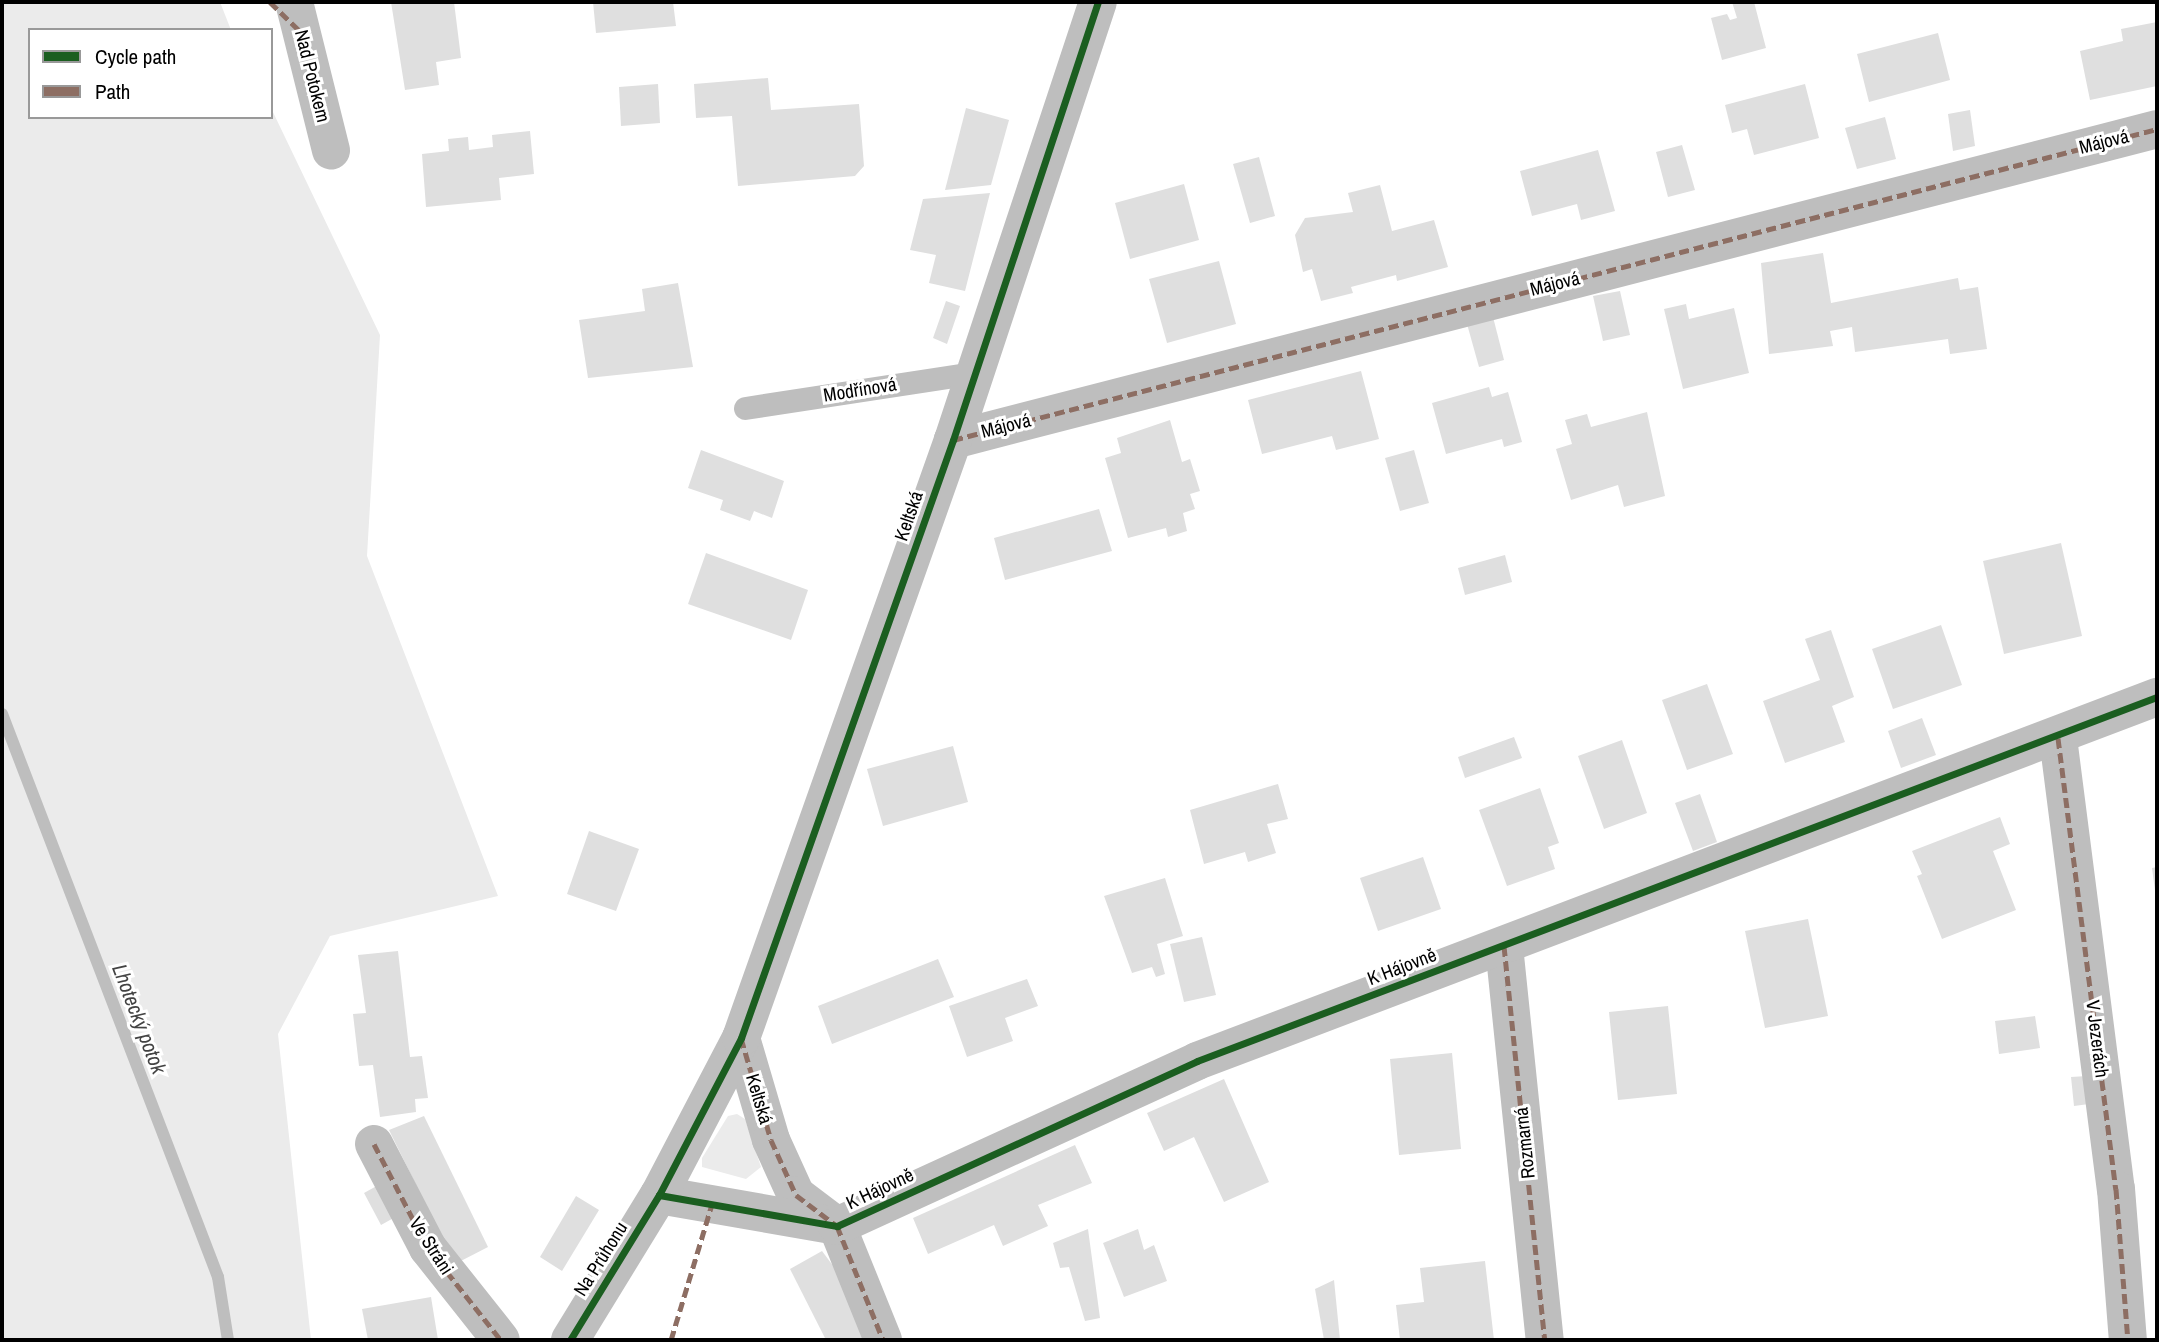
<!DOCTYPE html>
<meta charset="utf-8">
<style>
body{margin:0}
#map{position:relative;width:2159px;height:1342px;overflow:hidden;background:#fff;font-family:"Archivo Narrow",sans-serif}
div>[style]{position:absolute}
.green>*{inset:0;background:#ebebeb}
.stream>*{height:12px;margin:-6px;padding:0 6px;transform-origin:6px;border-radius:6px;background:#bebebe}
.building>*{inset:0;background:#dfdfdf}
.service>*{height:23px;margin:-11.5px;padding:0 11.5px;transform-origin:11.5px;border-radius:11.5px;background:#bebebe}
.minor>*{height:38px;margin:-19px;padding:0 19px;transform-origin:19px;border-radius:19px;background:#bebebe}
.quiet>*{height:5px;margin-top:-2.5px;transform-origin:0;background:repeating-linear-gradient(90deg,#8d6e63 0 10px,transparent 0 15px)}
.cycleway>*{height:7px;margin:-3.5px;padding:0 3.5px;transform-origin:3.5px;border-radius:3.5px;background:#1b5e20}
span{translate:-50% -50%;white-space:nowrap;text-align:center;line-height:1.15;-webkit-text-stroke:6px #fff;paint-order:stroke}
.street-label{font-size:19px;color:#000}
.water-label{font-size:21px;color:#434343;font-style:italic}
.frame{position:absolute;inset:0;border:4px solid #000;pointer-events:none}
.legend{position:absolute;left:28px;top:28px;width:245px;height:91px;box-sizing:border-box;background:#fff;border:2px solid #999;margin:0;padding:9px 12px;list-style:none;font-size:21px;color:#000}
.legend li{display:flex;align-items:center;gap:14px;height:35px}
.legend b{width:35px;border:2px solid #999}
</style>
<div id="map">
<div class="green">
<i style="clip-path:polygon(2px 2px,220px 2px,231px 30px,30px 30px,30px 117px,271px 117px,271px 108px,380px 335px,367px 556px,498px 896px,330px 936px,278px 1034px,311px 1340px,2px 1340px)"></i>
<i style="clip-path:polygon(737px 1114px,745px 1119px,761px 1167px,746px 1179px,702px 1167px,702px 1158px,728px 1116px)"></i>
</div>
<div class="stream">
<i style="left:2px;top:714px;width:603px;rotate:69.01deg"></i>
<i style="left:218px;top:1277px;width:64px;rotate:81deg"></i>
</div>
<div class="building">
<i style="clip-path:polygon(391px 2px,454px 2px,461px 58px,436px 62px,439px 85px,405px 90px)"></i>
<i style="clip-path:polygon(593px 2px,673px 2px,676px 26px,596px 33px)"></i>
<i style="clip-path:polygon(1732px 2px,1754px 2px,1766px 48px,1722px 60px,1711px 18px,1727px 14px,1730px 20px,1737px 18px)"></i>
<i style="clip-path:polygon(2157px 22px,2157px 86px,2090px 100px,2080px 51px,2123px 41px,2121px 29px)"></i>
<i style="clip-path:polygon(1938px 33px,1950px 80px,1869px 102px,1857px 54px)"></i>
<i style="clip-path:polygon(768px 78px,771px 110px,859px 104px,864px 166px,855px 176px,738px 186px,732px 116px,696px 118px,694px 84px)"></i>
<i style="clip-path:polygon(658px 84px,660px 123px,621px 126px,619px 87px)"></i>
<i style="clip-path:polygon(1805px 84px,1819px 138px,1754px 155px,1747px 129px,1732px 133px,1725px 105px)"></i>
<i style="clip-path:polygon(966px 108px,1009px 120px,991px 185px,945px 190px)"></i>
<i style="clip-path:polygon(1970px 110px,1975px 146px,1953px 151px,1948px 114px)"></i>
<i style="clip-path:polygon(1885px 117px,1896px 159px,1857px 169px,1845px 128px)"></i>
<i style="clip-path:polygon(530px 131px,534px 174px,499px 178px,501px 200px,426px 207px,422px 154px,449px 151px,448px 139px,468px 137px,469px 150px,493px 147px,492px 135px)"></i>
<i style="clip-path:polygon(1682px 145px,1695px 190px,1668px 197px,1656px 152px)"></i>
<i style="clip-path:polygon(1598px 150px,1615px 211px,1581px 220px,1577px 204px,1532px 216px,1520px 171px)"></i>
<i style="clip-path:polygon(1259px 157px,1275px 216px,1250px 223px,1233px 164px)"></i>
<i style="clip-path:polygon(1184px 184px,1199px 240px,1130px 259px,1115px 203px)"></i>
<i style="clip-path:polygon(1380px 185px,1392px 231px,1434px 220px,1448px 267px,1397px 281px,1396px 275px,1351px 287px,1353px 293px,1321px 301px,1312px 269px,1303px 272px,1295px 235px,1305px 218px,1353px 212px,1348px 193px)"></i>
<i style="clip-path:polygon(990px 193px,965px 291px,929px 283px,936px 255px,910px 250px,923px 199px)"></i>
<i style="clip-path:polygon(1823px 253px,1831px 303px,1958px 278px,1960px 290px,1978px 287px,1987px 349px,1950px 354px,1948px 339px,1855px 352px,1852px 327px,1830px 331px,1833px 346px,1769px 354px,1761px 263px)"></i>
<i style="clip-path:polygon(1219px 261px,1236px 324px,1167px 343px,1149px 279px)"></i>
<i style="clip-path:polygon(678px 283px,693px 367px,588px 378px,579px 320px,645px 311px,642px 289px)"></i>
<i style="clip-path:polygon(1620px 291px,1630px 335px,1603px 341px,1593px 296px)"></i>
<i style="clip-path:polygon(946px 301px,960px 306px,947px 344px,933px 338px)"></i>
<i style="clip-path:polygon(1686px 304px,1689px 319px,1734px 308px,1749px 373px,1683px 389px,1664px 309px)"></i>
<i style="clip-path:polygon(1493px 317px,1504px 360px,1479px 367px,1467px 324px)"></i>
<i style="clip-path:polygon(1361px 371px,1379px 439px,1336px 450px,1332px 436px,1262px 454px,1248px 400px)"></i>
<i style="clip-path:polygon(1489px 387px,1492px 397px,1508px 392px,1522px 442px,1504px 447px,1502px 439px,1446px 454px,1432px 403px)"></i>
<i style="clip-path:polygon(1647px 412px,1665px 496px,1624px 507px,1618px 485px,1571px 500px,1556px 449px,1572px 444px,1565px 420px,1587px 414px,1591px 427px)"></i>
<i style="clip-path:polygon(1170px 420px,1182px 462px,1190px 459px,1200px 491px,1190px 494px,1195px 509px,1183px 513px,1187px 531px,1168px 537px,1166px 528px,1128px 538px,1105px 458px,1121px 453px,1117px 438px)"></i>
<i style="clip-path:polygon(701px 450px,784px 481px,772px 518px,754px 511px,750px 521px,720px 510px,723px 500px,688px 488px)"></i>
<i style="clip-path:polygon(1414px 450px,1429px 503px,1400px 511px,1385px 458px)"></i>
<i style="clip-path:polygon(1099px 509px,1112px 551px,1005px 580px,994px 538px)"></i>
<i style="clip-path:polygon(2061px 543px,2082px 636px,2004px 654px,1983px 561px)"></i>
<i style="clip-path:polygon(706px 553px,808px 590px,791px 640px,688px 604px)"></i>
<i style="clip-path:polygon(1505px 555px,1512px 582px,1465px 595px,1458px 568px)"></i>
<i style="clip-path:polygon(1941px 625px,1962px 685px,1893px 709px,1872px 649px)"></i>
<i style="clip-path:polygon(1831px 630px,1854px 697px,1832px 706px,1845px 742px,1785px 763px,1763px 701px,1820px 680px,1805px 639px)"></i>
<i style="clip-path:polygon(1707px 684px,1733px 754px,1687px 770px,1662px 700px)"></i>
<i style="clip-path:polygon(1922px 718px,1936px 755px,1901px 768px,1888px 731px)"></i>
<i style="clip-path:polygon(1514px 737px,1522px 758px,1465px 778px,1458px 757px)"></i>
<i style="clip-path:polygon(1622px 740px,1647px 813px,1604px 829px,1578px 756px)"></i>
<i style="clip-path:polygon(953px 746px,968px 802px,883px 826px,867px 769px)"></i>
<i style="clip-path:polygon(1278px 784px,1288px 819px,1267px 824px,1276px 853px,1248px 862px,1245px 852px,1204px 864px,1190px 810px)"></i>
<i style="clip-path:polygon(1540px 788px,1559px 843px,1548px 847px,1555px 869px,1507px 886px,1479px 810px)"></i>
<i style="clip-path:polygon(1700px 794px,1717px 842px,1693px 851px,1675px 803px)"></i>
<i style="clip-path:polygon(2000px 817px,2010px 844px,1993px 851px,2016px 910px,1942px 939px,1917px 876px,1922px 874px,1912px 851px)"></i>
<i style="clip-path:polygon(589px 831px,639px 849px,616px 911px,567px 894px)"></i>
<i style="clip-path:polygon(1423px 857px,1441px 909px,1378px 931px,1360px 878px)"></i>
<i style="clip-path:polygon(2157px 867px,2157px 898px,2156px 898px,2152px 868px)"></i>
<i style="clip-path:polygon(1165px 878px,1183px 936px,1157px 944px,1165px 974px,1156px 977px,1152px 967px,1132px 973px,1104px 896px)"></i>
<i style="clip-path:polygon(1808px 919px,1828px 1016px,1765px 1028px,1745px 931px)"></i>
<i style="clip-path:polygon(1202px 937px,1216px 995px,1184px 1002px,1170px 944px)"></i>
<i style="clip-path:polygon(398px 951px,410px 1057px,422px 1056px,428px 1098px,415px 1099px,416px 1112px,380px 1117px,373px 1065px,359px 1066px,353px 1014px,366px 1013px,358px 955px)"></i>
<i style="clip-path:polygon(938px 959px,954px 997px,832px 1044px,818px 1006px)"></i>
<i style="clip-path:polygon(1027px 979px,1038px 1006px,1005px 1018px,1013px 1041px,967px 1057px,949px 1006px)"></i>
<i style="clip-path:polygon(1668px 1006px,1677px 1094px,1618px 1100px,1609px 1012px)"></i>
<i style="clip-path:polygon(2035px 1016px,2040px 1048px,1999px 1054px,1995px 1021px)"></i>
<i style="clip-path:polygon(1452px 1053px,1461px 1149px,1399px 1155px,1390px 1059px)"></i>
<i style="clip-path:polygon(2087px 1076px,2089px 1104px,2074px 1106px,2071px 1077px)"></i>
<i style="clip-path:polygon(1224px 1079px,1269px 1182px,1224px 1202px,1194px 1137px,1164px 1151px,1147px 1113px)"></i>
<i style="clip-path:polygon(424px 1116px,488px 1247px,455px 1264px,389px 1130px)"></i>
<i style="clip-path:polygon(1075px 1145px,1092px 1183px,1038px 1205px,1048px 1226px,1003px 1246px,994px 1225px,928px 1254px,913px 1218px)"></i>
<i style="clip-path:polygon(382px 1183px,399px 1215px,381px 1225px,364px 1193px)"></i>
<i style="clip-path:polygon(576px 1196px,599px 1210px,562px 1271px,540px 1257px)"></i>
<i style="clip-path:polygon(1088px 1229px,1100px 1318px,1085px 1321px,1069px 1267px,1060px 1268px,1053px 1243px)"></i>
<i style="clip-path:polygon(1138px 1229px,1144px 1250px,1154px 1245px,1167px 1281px,1124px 1297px,1103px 1243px)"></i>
<i style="clip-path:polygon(822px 1251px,834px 1267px,866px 1340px,826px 1340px,790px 1269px)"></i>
<i style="clip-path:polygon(1485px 1261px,1494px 1340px,1400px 1340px,1396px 1305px,1424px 1302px,1420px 1268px)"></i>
<i style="clip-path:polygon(1334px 1280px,1340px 1340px,1324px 1340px,1315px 1289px)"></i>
<i style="clip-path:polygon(431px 1297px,438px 1340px,368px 1340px,362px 1309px)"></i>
</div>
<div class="service">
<i style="left:745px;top:408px;width:232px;rotate:-8.7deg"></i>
</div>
<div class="minor">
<i style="left:294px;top:2px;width:153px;rotate:76deg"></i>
<i style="left:953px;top:440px;width:1244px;rotate:-14.48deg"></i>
<i style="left:2058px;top:738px;width:455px;rotate:82.7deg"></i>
<i style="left:2116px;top:1189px;width:151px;rotate:85.5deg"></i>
<i style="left:1504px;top:946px;width:396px;rotate:84.1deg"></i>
<i style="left:741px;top:1038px;width:106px;rotate:73.6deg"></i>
<i style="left:771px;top:1140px;width:60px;rotate:65.6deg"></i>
<i style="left:796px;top:1195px;width:51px;rotate:37.1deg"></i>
<i style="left:837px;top:1226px;width:123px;rotate:68deg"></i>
<i style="left:374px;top:1144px;width:117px;rotate:62.6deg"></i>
<i style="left:428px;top:1248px;width:117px;rotate:51.6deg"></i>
<i style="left:659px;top:1195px;width:181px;rotate:9.9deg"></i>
<i style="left:837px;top:1226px;width:396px;rotate:-24.6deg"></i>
<i style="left:1197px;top:1061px;width:1027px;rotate:-20.77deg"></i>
<i style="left:570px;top:1340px;width:170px;rotate:-58.5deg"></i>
<i style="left:659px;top:1195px;width:177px;rotate:-62.4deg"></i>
<i style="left:741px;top:1038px;width:634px;rotate:-70.48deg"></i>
<i style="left:953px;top:440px;width:461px;rotate:-71.7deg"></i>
</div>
<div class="quiet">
<i style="left:270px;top:2px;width:43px;rotate:44.1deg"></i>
<i style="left:953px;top:440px;width:1244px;rotate:-14.48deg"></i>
<i style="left:2058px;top:738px;width:455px;rotate:82.7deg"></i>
<i style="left:2116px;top:1189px;width:151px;rotate:85.5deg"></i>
<i style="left:1504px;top:946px;width:396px;rotate:84.1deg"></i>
<i style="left:741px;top:1038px;width:106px;rotate:73.6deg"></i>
<i style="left:771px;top:1140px;width:60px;rotate:65.6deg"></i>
<i style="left:796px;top:1195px;width:51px;rotate:37.1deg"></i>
<i style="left:837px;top:1226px;width:123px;rotate:68deg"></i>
<i style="left:374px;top:1144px;width:117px;rotate:62.6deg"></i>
<i style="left:428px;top:1248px;width:117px;rotate:51.6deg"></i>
<i style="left:671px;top:1340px;width:142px;rotate:-73.2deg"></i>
</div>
<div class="cycleway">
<i style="left:659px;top:1195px;width:181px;rotate:9.9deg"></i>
<i style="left:837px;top:1226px;width:396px;rotate:-24.6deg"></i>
<i style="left:1197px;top:1061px;width:1027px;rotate:-20.77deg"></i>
<i style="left:570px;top:1340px;width:170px;rotate:-58.5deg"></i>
<i style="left:659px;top:1195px;width:177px;rotate:-62.4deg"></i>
<i style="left:741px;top:1038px;width:634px;rotate:-70.48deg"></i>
<i style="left:953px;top:440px;width:461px;rotate:-71.7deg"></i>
</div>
<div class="street-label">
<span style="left:312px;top:76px;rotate:76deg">Nad Potokem</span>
<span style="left:2104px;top:142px;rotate:-14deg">Májová</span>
<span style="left:1555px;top:284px;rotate:-14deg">Májová</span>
<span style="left:860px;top:390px;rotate:-9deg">Modřínová</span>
<span style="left:1006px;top:426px;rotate:-14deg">Májová</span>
<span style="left:909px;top:516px;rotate:-71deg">Keltská</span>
<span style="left:1402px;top:967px;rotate:-21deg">K Hájovně</span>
<span style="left:2097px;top:1039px;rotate:83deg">V Jezerách</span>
<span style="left:759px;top:1099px;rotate:73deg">Keltská</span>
<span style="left:1525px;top:1143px;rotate:-96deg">Rozmarná</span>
<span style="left:880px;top:1189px;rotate:-25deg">K Hájovně</span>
<span style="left:431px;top:1246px;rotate:57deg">Ve Stráni</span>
<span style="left:601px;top:1259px;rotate:-58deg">Na Průhonu</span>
</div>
<div class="water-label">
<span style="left:139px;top:1019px;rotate:69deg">Lhotecký potok</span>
</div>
<div class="frame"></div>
<ul class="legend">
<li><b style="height:9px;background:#1b5e20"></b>Cycle path</li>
<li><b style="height:9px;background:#8d6e63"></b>Path</li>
</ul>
</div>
